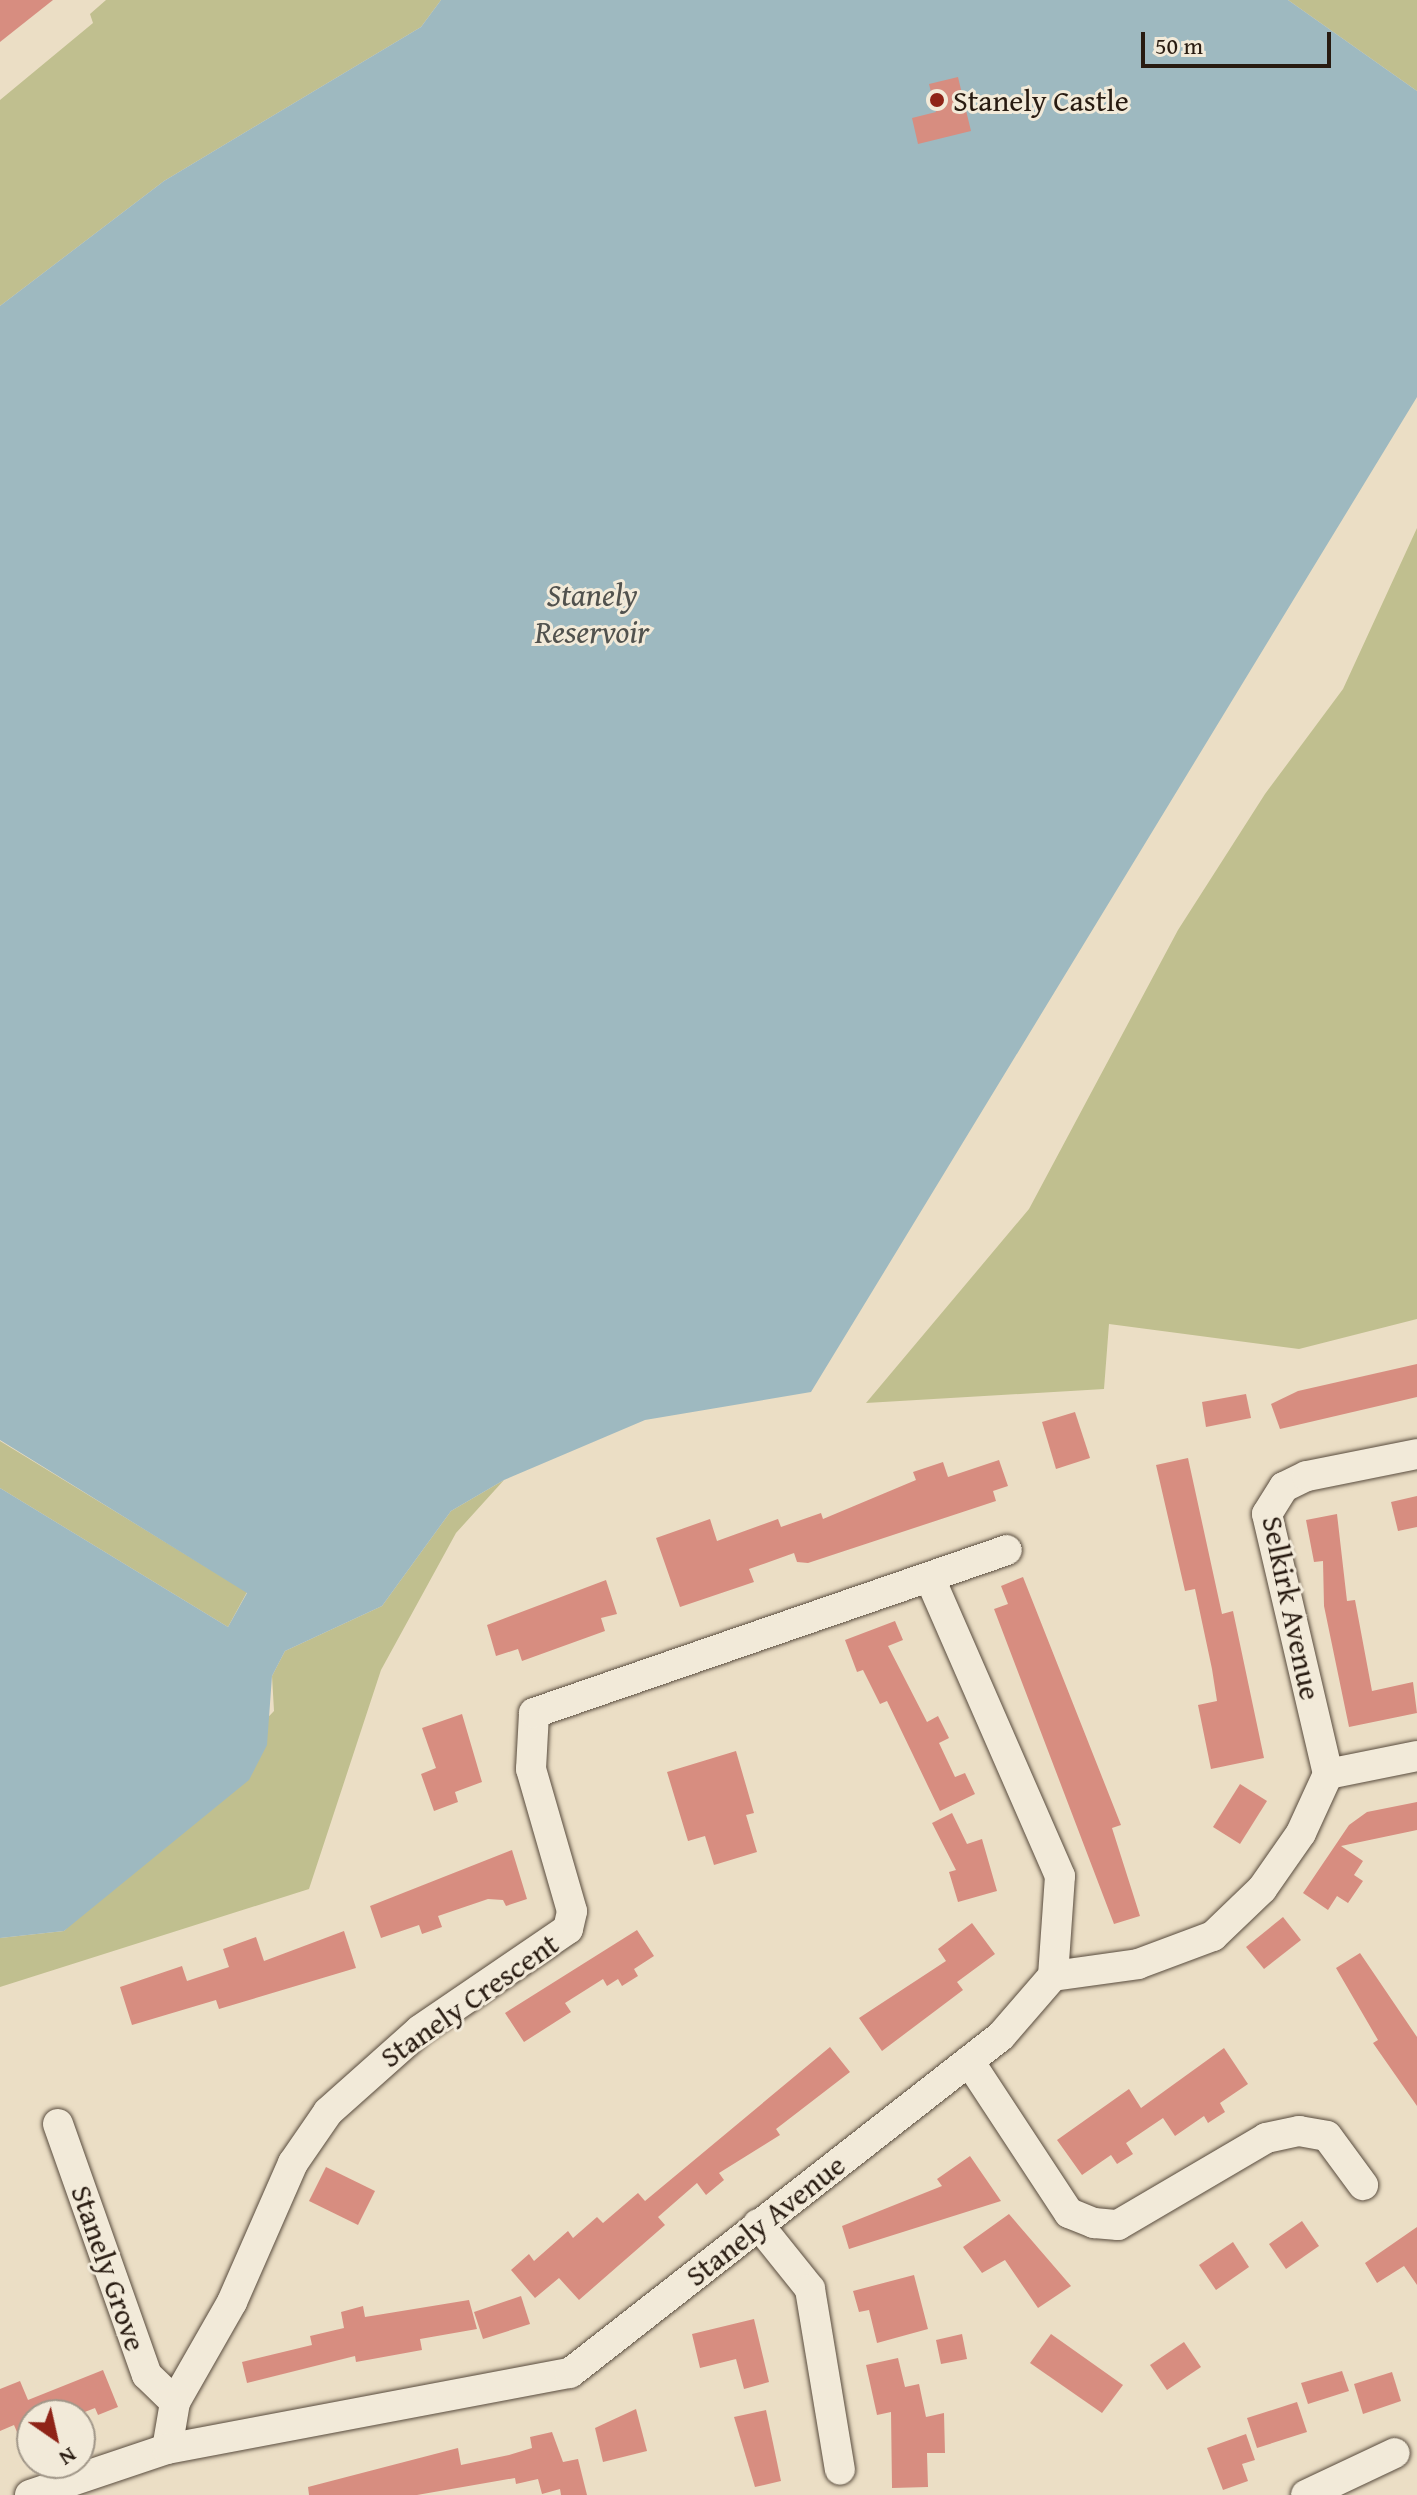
<!DOCTYPE html>
<style>
body{margin:0}
#map{position:relative;width:1417px;height:2495px;overflow:hidden;background:#ebdec5;font-family:"Gentium Book Plus",serif}
div>[style]{position:absolute}
.green>*{inset:0;background:#c0bf8f}
.water>*{inset:0;background:#9eb9c0}
.building>*{inset:0;background:#d78d80}
.roads{filter:drop-shadow(0 0 2px #594c3e) drop-shadow(0 0 2px #594c3e)}
.minor>*{height:30px;margin:-15px;padding:0 15px;transform-origin:15px;border-radius:15px;background:#f2ead9}
.dots>*{width:22px;height:22px;translate:-50% -50%;box-sizing:border-box;border:4px solid #f2ead9;border-radius:50%}
span{translate:-50% -50%;white-space:nowrap;text-align:center;line-height:1.15;-webkit-text-stroke:6px #f2ead9;paint-order:stroke}
.poi-label{font-size:30px;color:#281b11}
.left{translate:0 -50%;text-align:left}
.street-label{font-size:30px;color:#281b11}
.water-label{font-size:32px;color:#51524e;font-style:italic}
.north{position:absolute;left:16px;top:2399px;width:80px;height:80px;box-sizing:border-box;background:#f2ead9;border:2px solid #a19789;border-radius:50%;rotate:146deg;font-size:22px;font-weight:700;line-height:32px;text-align:center;color:#281b11}
.north::after{content:'';display:block;margin:auto;width:28px;height:36px;background:#8f2418;clip-path:polygon(50% 0,100% 100%,50% 72%,0 100%)}
.scale{position:absolute;left:1141px;top:32px;width:190px;height:36px;box-sizing:border-box;border:4px solid #281b11;border-top:0;padding-left:10px;font-size:24px;line-height:28px;white-space:nowrap;color:#281b11;-webkit-text-stroke:6px #f2ead9;paint-order:stroke}
</style>
<div id="map">
<div class="green">
<i style="clip-path:polygon(106px 0,441px 0,421px 27px,164px 181px,0 306px,0 100px,93px 23px,90px 14px)"></i>
<i style="clip-path:polygon(1288px 0,1417px 0,1417px 91px)"></i>
<i style="clip-path:polygon(1417px 528px,1417px 1319px,1299px 1349px,1109px 1324px,1104px 1389px,866px 1403px,1029px 1209px,1178px 930px,1265px 794px,1343px 689px)"></i>
<i style="clip-path:polygon(0 1441px,247px 1592px,228px 1627px,0 1488px)"></i>
<i style="clip-path:polygon(504px 1480px,456px 1533px,381px 1670px,309px 1889px,0 1987px,0 1938px,64px 1931px,274px 1711px,272px 1676px,285px 1651px,382px 1606px,451px 1511px)"></i>
</div>
<div class="water">
<i style="clip-path:polygon(441px 0,1288px 0,1417px 91px,1417px 397px,811px 1392px,645px 1420px,504px 1480px,451px 1511px,382px 1606px,285px 1651px,272px 1676px,267px 1745px,249px 1780px,64px 1931px,0 1938px,0 1488px,228px 1627px,247px 1593px,0 1440px,0 306px,164px 181px,421px 27px)"></i>
</div>
<div class="building">
<i style="clip-path:polygon(0 0,53px 0,0 42px)"></i>
<i style="clip-path:polygon(958px 77px,971px 131px,918px 144px,912px 118px,936px 112px,929px 84px)"></i>
<i style="clip-path:polygon(1417px 1364px,1417px 1397px,1280px 1429px,1271px 1404px,1298px 1391px)"></i>
<i style="clip-path:polygon(1246px 1394px,1251px 1418px,1206px 1427px,1202px 1402px)"></i>
<i style="clip-path:polygon(1075px 1412px,1090px 1458px,1056px 1469px,1042px 1422px)"></i>
<i style="clip-path:polygon(1188px 1458px,1222px 1614px,1233px 1611px,1264px 1758px,1211px 1769px,1198px 1705px,1217px 1701px,1212px 1669px,1195px 1589px,1185px 1591px,1156px 1465px)"></i>
<i style="clip-path:polygon(999px 1460px,1008px 1486px,993px 1491px,996px 1501px,808px 1563px,797px 1562px,794px 1553px,749px 1569px,754px 1582px,680px 1607px,656px 1538px,710px 1519px,717px 1541px,778px 1519px,781px 1527px,821px 1513px,823px 1519px,916px 1480px,913px 1472px,943px 1462px,948px 1477px)"></i>
<i style="clip-path:polygon(1417px 1496px,1417px 1527px,1398px 1531px,1391px 1502px)"></i>
<i style="clip-path:polygon(1337px 1514px,1347px 1601px,1355px 1600px,1372px 1691px,1413px 1682px,1417px 1713px,1349px 1727px,1324px 1606px,1323px 1561px,1314px 1562px,1306px 1520px)"></i>
<i style="clip-path:polygon(1023px 1577px,1121px 1825px,1112px 1828px,1140px 1916px,1114px 1924px,994px 1609px,1008px 1604px,1001px 1586px)"></i>
<i style="clip-path:polygon(606px 1580px,617px 1614px,601px 1618px,605px 1631px,522px 1661px,518px 1649px,496px 1656px,487px 1625px)"></i>
<i style="clip-path:polygon(895px 1621px,903px 1640px,888px 1646px,927px 1722px,938px 1716px,949px 1738px,939px 1743px,955px 1777px,965px 1773px,975px 1794px,940px 1811px,887px 1701px,880px 1704px,863px 1670px,857px 1672px,845px 1640px)"></i>
<i style="clip-path:polygon(462px 1714px,482px 1782px,455px 1792px,458px 1802px,434px 1811px,421px 1774px,436px 1768px,422px 1728px)"></i>
<i style="clip-path:polygon(736px 1751px,754px 1813px,746px 1815px,757px 1852px,714px 1865px,705px 1836px,688px 1841px,667px 1772px)"></i>
<i style="clip-path:polygon(1240px 1784px,1267px 1801px,1240px 1844px,1213px 1827px)"></i>
<i style="clip-path:polygon(1417px 1802px,1417px 1830px,1341px 1846px,1363px 1861px,1354px 1875px,1363px 1881px,1348px 1903px,1337px 1896px,1328px 1910px,1303px 1893px,1349px 1825px,1367px 1812px)"></i>
<i style="clip-path:polygon(952px 1813px,967px 1844px,982px 1839px,997px 1891px,958px 1902px,949px 1872px,956px 1870px,932px 1823px)"></i>
<i style="clip-path:polygon(512px 1850px,527px 1899px,506px 1906px,503px 1900px,488px 1899px,438px 1916px,442px 1927px,422px 1934px,419px 1925px,381px 1938px,370px 1906px)"></i>
<i style="clip-path:polygon(1283px 1917px,1301px 1940px,1264px 1969px,1246px 1947px)"></i>
<i style="clip-path:polygon(972px 1923px,995px 1954px,957px 1982px,963px 1990px,882px 2051px,859px 2018px,946px 1961px,938px 1949px)"></i>
<i style="clip-path:polygon(637px 1930px,654px 1956px,634px 1969px,638px 1976px,622px 1986px,618px 1979px,607px 1986px,603px 1979px,565px 2003px,571px 2012px,524px 2042px,505px 2013px)"></i>
<i style="clip-path:polygon(344px 1931px,356px 1968px,219px 2009px,216px 2000px,132px 2025px,120px 1987px,182px 1966px,187px 1981px,229px 1967px,223px 1949px,256px 1937px,264px 1961px)"></i>
<i style="clip-path:polygon(1360px 1953px,1417px 2037px,1417px 2106px,1373px 2043px,1378px 2040px,1336px 1968px)"></i>
<i style="clip-path:polygon(830px 2047px,850px 2072px,776px 2129px,780px 2135px,719px 2173px,724px 2180px,706px 2195px,697px 2183px,658px 2217px,665px 2225px,579px 2300px,559px 2278px,535px 2298px,511px 2270px,529px 2254px,534px 2261px,568px 2231px,573px 2238px,597px 2217px,603px 2223px,638px 2193px,645px 2201px)"></i>
<i style="clip-path:polygon(1224px 2048px,1248px 2084px,1220px 2103px,1225px 2112px,1208px 2123px,1204px 2116px,1175px 2136px,1163px 2118px,1126px 2143px,1133px 2154px,1117px 2164px,1111px 2155px,1082px 2175px,1057px 2140px,1129px 2089px,1141px 2108px)"></i>
<i style="clip-path:polygon(970px 2156px,1001px 2201px,849px 2249px,842px 2226px,942px 2186px,937px 2179px)"></i>
<i style="clip-path:polygon(326px 2167px,375px 2191px,358px 2225px,309px 2201px)"></i>
<i style="clip-path:polygon(1009px 2214px,1071px 2286px,1038px 2308px,1005px 2260px,982px 2273px,963px 2247px)"></i>
<i style="clip-path:polygon(1302px 2221px,1319px 2246px,1286px 2269px,1269px 2244px)"></i>
<i style="clip-path:polygon(1417px 2227px,1417px 2285px,1404px 2266px,1377px 2283px,1365px 2263px)"></i>
<i style="clip-path:polygon(1233px 2242px,1249px 2267px,1216px 2290px,1199px 2265px)"></i>
<i style="clip-path:polygon(914px 2275px,928px 2329px,877px 2343px,869px 2310px,859px 2312px,853px 2291px)"></i>
<i style="clip-path:polygon(521px 2296px,530px 2324px,483px 2339px,474px 2312px)"></i>
<i style="clip-path:polygon(469px 2300px,477px 2329px,420px 2339px,422px 2350px,356px 2362px,355px 2356px,247px 2383px,242px 2362px,312px 2345px,310px 2336px,344px 2328px,341px 2312px,363px 2306px,365px 2317px)"></i>
<i style="clip-path:polygon(754px 2319px,769px 2382px,744px 2389px,736px 2359px,700px 2368px,692px 2334px)"></i>
<i style="clip-path:polygon(962px 2334px,967px 2359px,941px 2364px,936px 2340px)"></i>
<i style="clip-path:polygon(1051px 2334px,1123px 2385px,1102px 2413px,1030px 2363px)"></i>
<i style="clip-path:polygon(1184px 2342px,1201px 2367px,1167px 2390px,1150px 2365px)"></i>
<i style="clip-path:polygon(898px 2358px,905px 2387px,919px 2384px,926px 2417px,944px 2413px,945px 2453px,927px 2453px,928px 2487px,892px 2488px,891px 2412px,877px 2415px,866px 2365px)"></i>
<i style="clip-path:polygon(103px 2370px,118px 2407px,98px 2415px,95px 2408px,77px 2415px,32px 2415px,32px 2467px,14px 2425px,0 2431px,0 2389px,20px 2381px,28px 2400px)"></i>
<i style="clip-path:polygon(1342px 2371px,1349px 2391px,1308px 2404px,1301px 2383px)"></i>
<i style="clip-path:polygon(1392px 2372px,1401px 2401px,1363px 2414px,1354px 2384px)"></i>
<i style="clip-path:polygon(1297px 2402px,1307px 2432px,1257px 2448px,1247px 2418px)"></i>
<i style="clip-path:polygon(636px 2409px,647px 2451px,603px 2462px,595px 2428px)"></i>
<i style="clip-path:polygon(766px 2410px,781px 2481px,755px 2487px,734px 2417px)"></i>
<i style="clip-path:polygon(552px 2432px,563px 2462px,578px 2459px,587px 2495px,561px 2495px,560px 2489px,542px 2494px,538px 2479px,516px 2484px,515px 2478px,417px 2495px,309px 2495px,308px 2487px,458px 2448px,461px 2465px,509px 2455px,532px 2448px,530px 2437px)"></i>
<i style="clip-path:polygon(1246px 2434px,1255px 2460px,1242px 2464px,1248px 2481px,1223px 2490px,1207px 2448px)"></i>
</div>
<div class="roads">
<div class="minor">
<i style="left:1328px;top:1774px;width:267px;rotate:-103.2deg"></i>
<i style="left:1267px;top:1514px;width:32px;rotate:-58deg"></i>
<i style="left:1284px;top:1487px;width:25px;rotate:-26deg"></i>
<i style="left:1307px;top:1476px;width:112px;rotate:-11.3deg"></i>
<i style="left:1053px;top:1976px;width:86px;rotate:-8deg"></i>
<i style="left:1138px;top:1964px;width:80px;rotate:-20.5deg"></i>
<i style="left:1213px;top:1936px;width:68px;rotate:-43.8deg"></i>
<i style="left:1262px;top:1889px;width:68px;rotate:-55.1deg"></i>
<i style="left:1301px;top:1833px;width:65px;rotate:-65.4deg"></i>
<i style="left:1328px;top:1774px;width:91px;rotate:-11.4deg"></i>
<i style="left:969px;top:2061px;width:182px;rotate:56.7deg"></i>
<i style="left:1069px;top:2213px;width:27px;rotate:22deg"></i>
<i style="left:1094px;top:2223px;width:24px;rotate:5deg"></i>
<i style="left:1118px;top:2225px;width:172px;rotate:-30.4deg"></i>
<i style="left:1266px;top:2138px;width:34px;rotate:-12deg"></i>
<i style="left:1299px;top:2131px;width:28px;rotate:10deg"></i>
<i style="left:1327px;top:2136px;width:61px;rotate:53.7deg"></i>
<i style="left:58px;top:2124px;width:266px;rotate:70.5deg"></i>
<i style="left:147px;top:2375px;width:39px;rotate:44deg"></i>
<i style="left:758px;top:2224px;width:83px;rotate:51.3deg"></i>
<i style="left:810px;top:2289px;width:183px;rotate:80.6deg"></i>
<i style="left:167px;top:2449px;width:48px;rotate:-80.3deg"></i>
<i style="left:175px;top:2402px;width:115px;rotate:-60.3deg"></i>
<i style="left:232px;top:2302px;width:152px;rotate:-66.3deg"></i>
<i style="left:293px;top:2163px;width:62px;rotate:-55.5deg"></i>
<i style="left:328px;top:2112px;width:123px;rotate:-41.7deg"></i>
<i style="left:420px;top:2030px;width:179px;rotate:-34.3deg"></i>
<i style="left:568px;top:1929px;width:18px;rotate:-77deg"></i>
<i style="left:572px;top:1911px;width:148px;rotate:-106.1deg"></i>
<i style="left:531px;top:1769px;width:56px;rotate:-86.9deg"></i>
<i style="left:534px;top:1713px;width:500px;rotate:-19.01deg"></i>
<i style="left:30px;top:2495px;width:145px;rotate:-18.6deg"></i>
<i style="left:167px;top:2449px;width:410px;rotate:-10.7deg"></i>
<i style="left:570px;top:2373px;width:547px;rotate:-38.02deg"></i>
<i style="left:1001px;top:2036px;width:79px;rotate:-49.1deg"></i>
<i style="left:1053px;top:1976px;width:100px;rotate:-86deg"></i>
<i style="left:1060px;top:1876px;width:324px;rotate:-113.6deg"></i>
<i style="left:1306px;top:2495px;width:98px;rotate:-25.3deg"></i>
</div>
</div>
<div class="dots">
<i style="left:937px;top:100px;background:#8f2418"></i>
</div>
<div class="poi-label">
<span class="left" style="left:953px;top:100px">Stanely Castle</span>
</div>
<div class="street-label">
<span style="left:1292px;top:1608px;rotate:78deg">Selkirk Avenue</span>
<span style="left:469px;top:2000px;rotate:-35deg">Stanely Crescent</span>
<span style="left:765px;top:2220px;rotate:-38deg">Stanely Avenue</span>
<span style="left:109px;top:2268px;rotate:71deg">Stanely Grove</span>
</div>
<div class="water-label">
<span style="left:592px;top:614px">Stanely<br>Reservoir</span>
</div>
<div class="north">N</div>
<div class="scale">50 m</div>
</div>
